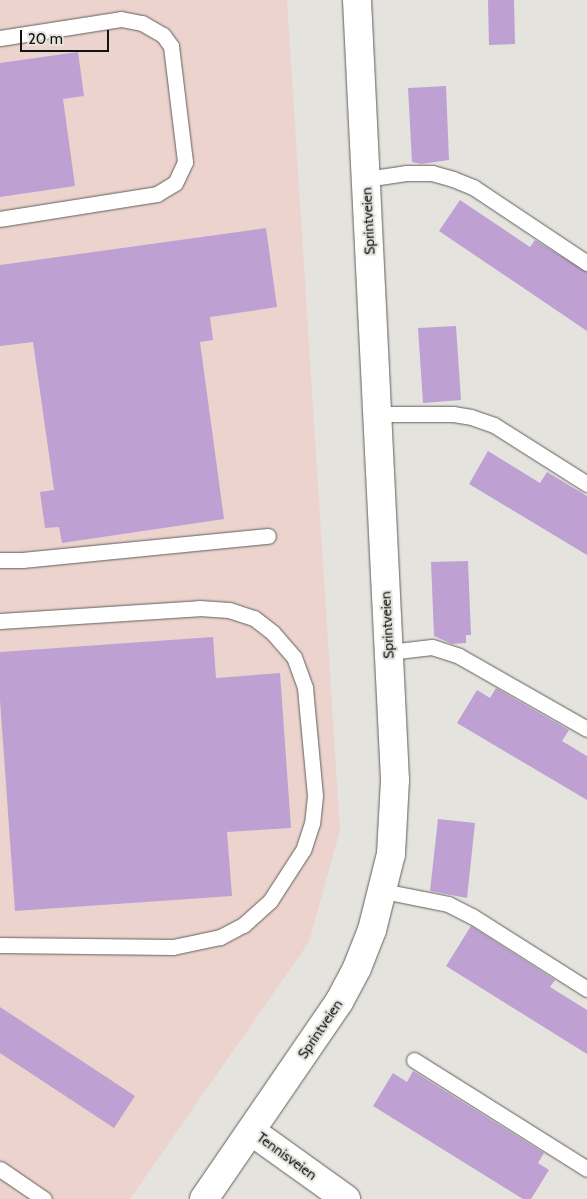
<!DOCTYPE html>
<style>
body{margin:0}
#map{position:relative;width:587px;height:1199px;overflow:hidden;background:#e5e3de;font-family:Cabin,sans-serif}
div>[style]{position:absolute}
.industrial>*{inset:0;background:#ecd3cd}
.building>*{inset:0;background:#bea1d2}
.roads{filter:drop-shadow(0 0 1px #615f5b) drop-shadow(0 0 1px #615f5b)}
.lane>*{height:15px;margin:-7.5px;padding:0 7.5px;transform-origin:7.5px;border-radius:7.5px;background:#fff}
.street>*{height:28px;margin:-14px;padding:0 14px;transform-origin:14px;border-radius:14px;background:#fff}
span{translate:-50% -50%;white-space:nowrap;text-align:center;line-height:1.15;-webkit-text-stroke:4px #e5e3de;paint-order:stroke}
.street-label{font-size:14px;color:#121210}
.scale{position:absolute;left:20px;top:30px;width:89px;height:22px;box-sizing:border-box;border:2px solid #121210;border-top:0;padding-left:6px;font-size:15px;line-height:18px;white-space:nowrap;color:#121210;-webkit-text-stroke:4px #e5e3de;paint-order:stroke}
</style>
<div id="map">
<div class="industrial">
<i style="clip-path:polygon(0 0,287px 0,340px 830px,309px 942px,130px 1199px,0 1199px)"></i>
</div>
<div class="building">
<i style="clip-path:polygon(488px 0,514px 0,515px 44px,489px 45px)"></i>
<i style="clip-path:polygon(78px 52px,84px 96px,63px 99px,75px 186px,0 197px,0 63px)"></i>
<i style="clip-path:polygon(446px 86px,449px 160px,421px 164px,412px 162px,408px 88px)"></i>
<i style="clip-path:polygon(460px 200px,530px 247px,535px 240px,587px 272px,587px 331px,439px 231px)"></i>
<i style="clip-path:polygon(266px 228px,277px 307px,210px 317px,213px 340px,200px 342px,224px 519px,62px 543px,59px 527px,45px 528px,40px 492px,54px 490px,33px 342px,0 346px,0 265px)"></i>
<i style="clip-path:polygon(456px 326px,461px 400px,423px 403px,418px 328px)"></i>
<i style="clip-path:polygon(488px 451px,540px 483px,547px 472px,587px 496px,587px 555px,469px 484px)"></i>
<i style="clip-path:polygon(468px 561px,471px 635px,466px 635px,466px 643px,452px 644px,434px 636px,431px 562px)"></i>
<i style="clip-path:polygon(213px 637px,216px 678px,280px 673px,291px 828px,227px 832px,232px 896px,15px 911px,0 700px,0 652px)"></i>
<i style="clip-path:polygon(496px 688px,569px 730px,562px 741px,587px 756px,587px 800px,457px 723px,477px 690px,490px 698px)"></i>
<i style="clip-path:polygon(438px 819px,475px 823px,467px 898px,430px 891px)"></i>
<i style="clip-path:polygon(471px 926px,555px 980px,550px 987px,587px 1010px,587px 1054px,446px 966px)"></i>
<i style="clip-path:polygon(0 1007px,135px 1096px,114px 1128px,0 1053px)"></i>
<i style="clip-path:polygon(413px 1071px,544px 1153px,538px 1163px,549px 1170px,531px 1199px,523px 1199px,373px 1106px,393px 1073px,407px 1082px)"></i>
</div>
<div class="roads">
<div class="lane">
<i style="left:0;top:38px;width:122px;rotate:-8.9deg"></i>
<i style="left:121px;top:19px;width:21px;rotate:11deg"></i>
<i style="left:142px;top:23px;width:24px;rotate:30deg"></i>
<i style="left:163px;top:35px;width:14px;rotate:54deg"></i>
<i style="left:171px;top:46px;width:117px;rotate:83.1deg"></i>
<i style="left:185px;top:162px;width:23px;rotate:115deg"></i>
<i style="left:175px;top:183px;width:21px;rotate:149deg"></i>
<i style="left:157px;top:194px;width:159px;rotate:171deg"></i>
<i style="left:366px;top:179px;width:40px;rotate:-8.5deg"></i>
<i style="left:406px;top:173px;width:26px"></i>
<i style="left:432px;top:173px;width:22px;rotate:16deg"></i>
<i style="left:453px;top:179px;width:22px;rotate:22deg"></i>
<i style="left:473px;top:187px;width:137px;rotate:33.7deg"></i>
<i style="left:376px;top:414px;width:77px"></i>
<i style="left:453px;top:414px;width:18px;rotate:9deg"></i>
<i style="left:471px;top:417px;width:24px;rotate:19deg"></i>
<i style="left:494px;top:425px;width:110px;rotate:32.4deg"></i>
<i style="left:0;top:560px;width:22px"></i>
<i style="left:22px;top:560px;width:247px;rotate:-5.6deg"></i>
<i style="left:0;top:621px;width:199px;rotate:-3.7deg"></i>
<i style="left:199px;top:608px;width:30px;rotate:4deg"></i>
<i style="left:229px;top:610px;width:26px;rotate:18deg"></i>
<i style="left:254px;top:618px;width:24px;rotate:38deg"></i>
<i style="left:273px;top:633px;width:32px;rotate:49deg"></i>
<i style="left:294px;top:657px;width:33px;rotate:70deg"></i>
<i style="left:305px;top:688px;width:108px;rotate:84.7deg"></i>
<i style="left:315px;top:796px;width:27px;rotate:96deg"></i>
<i style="left:312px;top:823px;width:28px;rotate:108deg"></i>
<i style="left:303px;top:850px;width:61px;rotate:122.9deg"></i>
<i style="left:270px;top:901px;width:36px;rotate:138deg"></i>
<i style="left:243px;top:925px;width:26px;rotate:152deg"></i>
<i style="left:220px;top:937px;width:48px;rotate:168deg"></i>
<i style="left:173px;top:947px;width:173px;rotate:-179.3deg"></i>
<i style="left:389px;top:652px;width:43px;rotate:-6.6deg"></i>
<i style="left:432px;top:647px;width:28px;rotate:18deg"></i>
<i style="left:459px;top:656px;width:147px;rotate:29.7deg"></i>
<i style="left:383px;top:891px;width:66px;rotate:11.3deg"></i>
<i style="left:448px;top:904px;width:27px;rotate:27deg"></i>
<i style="left:472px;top:916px;width:136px;rotate:32.4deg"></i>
<i style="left:414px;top:1060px;width:204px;rotate:32.2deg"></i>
<i style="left:0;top:1169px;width:53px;rotate:34.3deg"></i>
</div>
<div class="street">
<i style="left:251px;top:1131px;width:117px;rotate:35.6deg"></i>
<i style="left:204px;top:1199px;width:239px;rotate:-55.6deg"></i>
<i style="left:339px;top:1002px;width:38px;rotate:-62deg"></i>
<i style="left:357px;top:968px;width:41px;rotate:-68.5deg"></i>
<i style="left:372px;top:930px;width:78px;rotate:-76deg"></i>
<i style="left:391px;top:854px;width:74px;rotate:-86.9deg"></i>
<i style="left:395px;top:780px;width:781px;rotate:-92.79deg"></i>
</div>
</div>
<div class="street-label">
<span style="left:368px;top:221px;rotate:-93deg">Sprintveien</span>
<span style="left:387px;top:625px;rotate:-93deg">Sprintveien</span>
<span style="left:320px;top:1029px;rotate:-56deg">Sprintveien</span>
<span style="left:287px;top:1156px;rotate:36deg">Tennisveien</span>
</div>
<div class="scale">20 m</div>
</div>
